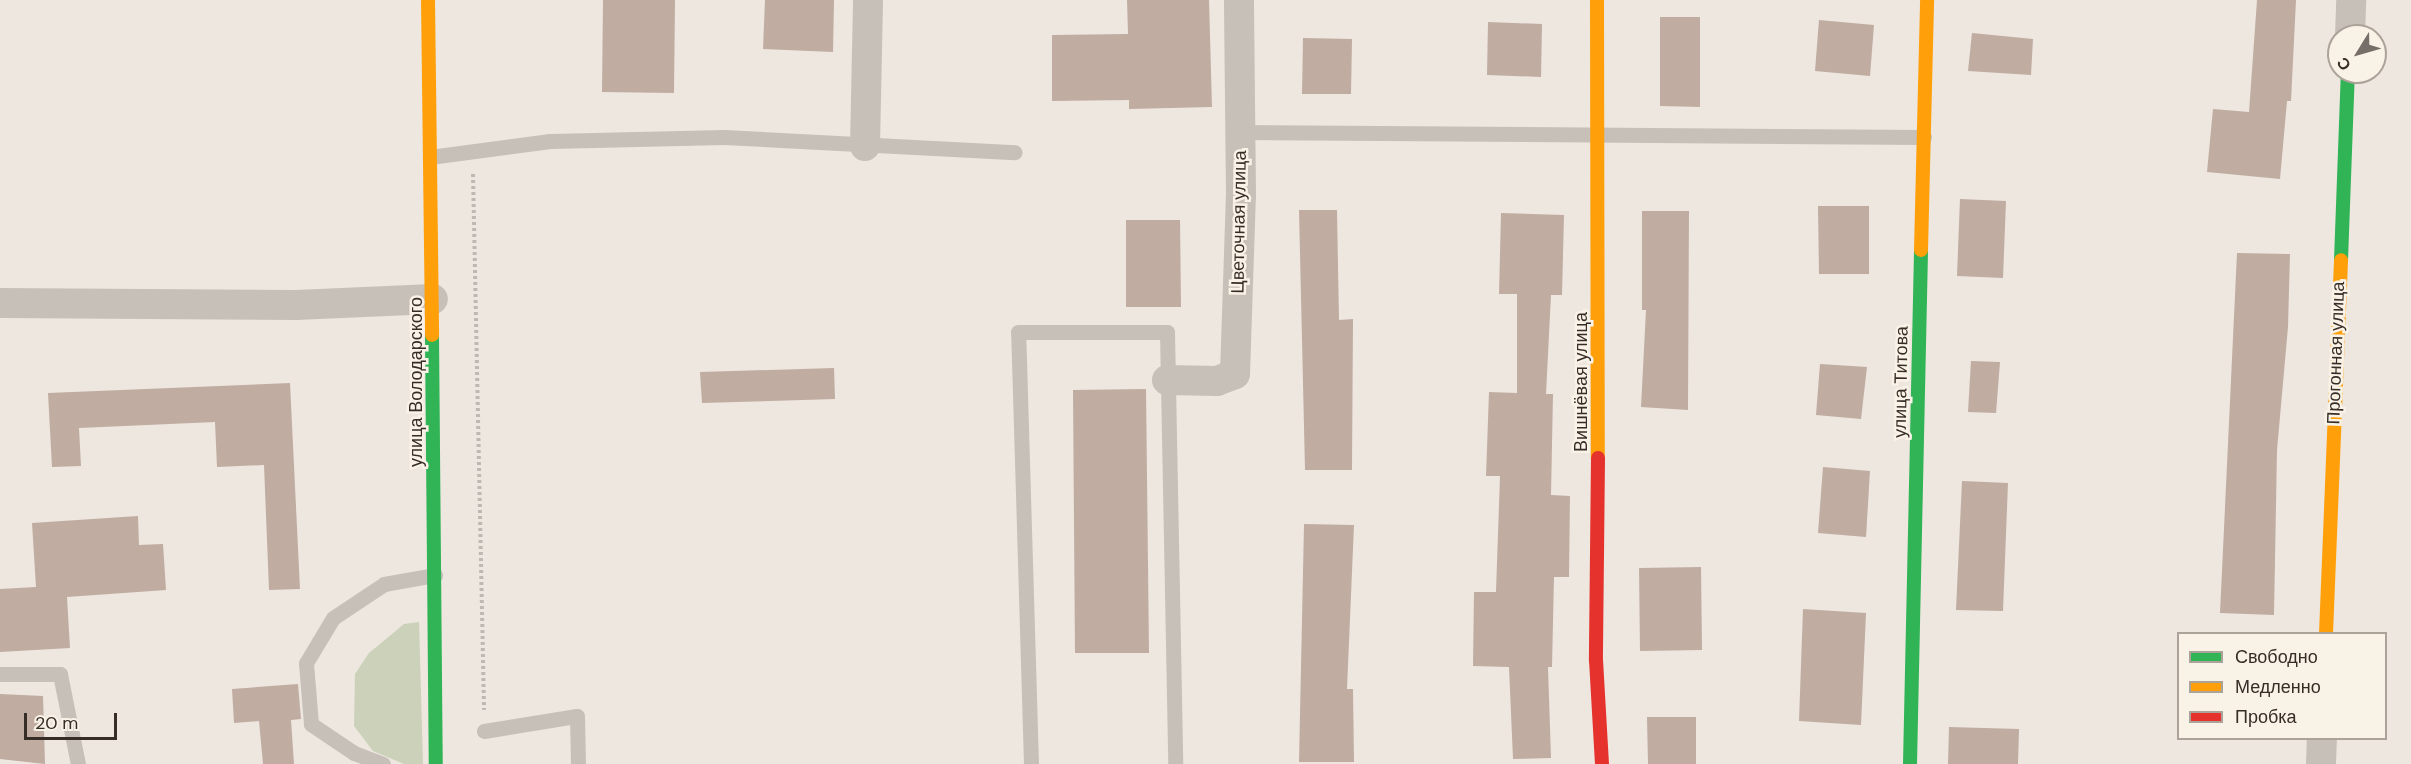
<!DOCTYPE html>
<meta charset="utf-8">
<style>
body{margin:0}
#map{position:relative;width:2411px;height:764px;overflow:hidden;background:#ede7e0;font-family:"DM Sans",sans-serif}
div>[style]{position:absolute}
.green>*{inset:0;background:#ccd2ba}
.building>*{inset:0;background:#c0aca1}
.path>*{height:4px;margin-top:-2px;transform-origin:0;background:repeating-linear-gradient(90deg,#beb8b2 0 3px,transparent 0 6px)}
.lane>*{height:15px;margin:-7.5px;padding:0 7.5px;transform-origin:7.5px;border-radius:7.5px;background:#c6c0b9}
.street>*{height:30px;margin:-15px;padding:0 15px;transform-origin:15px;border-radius:15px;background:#c6c0b9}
.fast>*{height:14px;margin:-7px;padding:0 7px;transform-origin:7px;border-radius:7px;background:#30b455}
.slow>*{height:14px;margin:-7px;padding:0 7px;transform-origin:7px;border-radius:7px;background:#ff9f0a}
.jam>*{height:14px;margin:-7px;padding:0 7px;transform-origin:7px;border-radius:7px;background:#e5322d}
span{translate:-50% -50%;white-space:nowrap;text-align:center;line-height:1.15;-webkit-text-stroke:5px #f9f2e7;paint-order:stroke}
.street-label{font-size:18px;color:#362d27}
.legend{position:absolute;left:2177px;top:632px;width:210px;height:108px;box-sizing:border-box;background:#f9f2e7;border:2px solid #aba39a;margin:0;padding:8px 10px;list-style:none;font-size:18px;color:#362d27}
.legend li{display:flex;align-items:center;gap:12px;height:30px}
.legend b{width:30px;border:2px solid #aba39a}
.north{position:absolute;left:2327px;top:24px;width:60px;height:60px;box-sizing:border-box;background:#f9f2e7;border:2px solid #aba39a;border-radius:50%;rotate:233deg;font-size:16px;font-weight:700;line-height:24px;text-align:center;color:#362d27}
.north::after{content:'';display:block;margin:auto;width:21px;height:27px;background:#766e68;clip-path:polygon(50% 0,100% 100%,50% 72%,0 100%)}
.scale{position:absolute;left:24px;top:713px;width:93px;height:27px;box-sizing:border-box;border:3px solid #362d27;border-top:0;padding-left:8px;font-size:18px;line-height:21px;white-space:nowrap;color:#362d27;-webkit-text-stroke:4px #f9f2e7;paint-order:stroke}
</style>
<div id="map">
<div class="green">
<i style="clip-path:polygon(419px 622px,423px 764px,404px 764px,373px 751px,354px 726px,355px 674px,369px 653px,404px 624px)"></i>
</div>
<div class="building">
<i style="clip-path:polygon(603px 0,675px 0,674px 93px,602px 92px)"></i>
<i style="clip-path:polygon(765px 0,834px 0,833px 52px,763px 49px)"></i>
<i style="clip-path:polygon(1127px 0,1209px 0,1212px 107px,1129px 109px,1129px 100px,1052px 101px,1052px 35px,1128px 34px)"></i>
<i style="clip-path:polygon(2257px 0,2296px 0,2291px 101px,2287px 101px,2280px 179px,2207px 172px,2213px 109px,2249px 112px)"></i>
<i style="clip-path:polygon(1660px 17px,1700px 17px,1700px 107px,1660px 106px)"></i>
<i style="clip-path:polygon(1819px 20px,1874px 25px,1870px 76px,1815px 71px)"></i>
<i style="clip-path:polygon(1488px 22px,1542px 24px,1541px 77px,1487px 75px)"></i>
<i style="clip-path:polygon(1972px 33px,2033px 39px,2031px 75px,1968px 71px)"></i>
<i style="clip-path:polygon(1303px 38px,1352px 39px,1351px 94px,1302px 94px)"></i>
<i style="clip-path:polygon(1960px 199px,2006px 201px,2003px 278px,1957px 276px)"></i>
<i style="clip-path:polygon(1818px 206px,1869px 206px,1869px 274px,1819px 274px)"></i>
<i style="clip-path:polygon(1299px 210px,1337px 210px,1339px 320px,1353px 319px,1352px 470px,1305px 470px)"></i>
<i style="clip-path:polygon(1642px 211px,1689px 211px,1688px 410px,1641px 407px,1646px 310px,1642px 310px)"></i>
<i style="clip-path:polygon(1501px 213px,1564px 215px,1562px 295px,1551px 295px,1546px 394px,1553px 394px,1551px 495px,1570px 496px,1569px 577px,1554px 577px,1552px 667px,1548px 667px,1551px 758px,1513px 759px,1509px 667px,1473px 666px,1474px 592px,1496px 592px,1500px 476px,1486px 476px,1489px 392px,1517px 393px,1517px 294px,1499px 294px)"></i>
<i style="clip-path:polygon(1126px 220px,1180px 220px,1181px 307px,1126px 307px)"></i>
<i style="clip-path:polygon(2237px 253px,2290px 254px,2288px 327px,2277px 450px,2274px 615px,2220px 613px)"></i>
<i style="clip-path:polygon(1971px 361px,2000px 362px,1996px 413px,1968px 412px)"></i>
<i style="clip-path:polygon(1820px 364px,1867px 367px,1861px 419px,1816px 415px)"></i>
<i style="clip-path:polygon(834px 368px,835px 399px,702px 403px,700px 372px)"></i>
<i style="clip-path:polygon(290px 383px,300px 589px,269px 590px,264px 465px,217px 467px,215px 422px,79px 428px,81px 466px,52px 467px,48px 393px)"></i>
<i style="clip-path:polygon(1146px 389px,1149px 653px,1075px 653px,1073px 390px)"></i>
<i style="clip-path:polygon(1823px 467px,1870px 471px,1866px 537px,1818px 533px)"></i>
<i style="clip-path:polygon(1962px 481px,2008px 483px,2003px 611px,1956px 610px)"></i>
<i style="clip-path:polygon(138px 516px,139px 545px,163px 544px,166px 590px,67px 597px,70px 648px,0 652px,0 589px,36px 587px,32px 523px)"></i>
<i style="clip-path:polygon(1304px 524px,1354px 525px,1347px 689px,1353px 689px,1354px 762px,1299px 762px)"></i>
<i style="clip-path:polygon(1701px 567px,1702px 650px,1640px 651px,1639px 568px)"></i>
<i style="clip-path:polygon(1803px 609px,1866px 613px,1861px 725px,1799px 721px)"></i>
<i style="clip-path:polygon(298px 684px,301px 719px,291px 720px,294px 764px,263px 764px,259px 721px,234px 723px,232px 689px)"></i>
<i style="clip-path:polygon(0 694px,43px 696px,45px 764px,0 759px)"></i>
<i style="clip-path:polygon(1647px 717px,1696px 717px,1696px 764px,1648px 764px)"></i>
<i style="clip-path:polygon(1949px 727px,2019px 729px,2018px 764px,1948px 764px)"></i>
</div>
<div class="path">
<i style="left:473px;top:174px;width:536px;rotate:88.82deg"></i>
</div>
<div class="lane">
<i style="left:1240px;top:132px;width:684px;rotate:0.42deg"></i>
<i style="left:430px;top:157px;width:121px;rotate:-7.6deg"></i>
<i style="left:550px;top:141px;width:174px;rotate:-1.3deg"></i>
<i style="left:724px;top:137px;width:291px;rotate:3deg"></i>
<i style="left:0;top:674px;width:60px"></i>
<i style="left:60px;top:674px;width:92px;rotate:78.7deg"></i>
<i style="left:484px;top:731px;width:94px;rotate:-9.2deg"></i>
<i style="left:577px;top:716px;width:48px;rotate:88.8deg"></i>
<i style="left:383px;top:764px;width:31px;rotate:-159deg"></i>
<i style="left:354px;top:753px;width:52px;rotate:-146deg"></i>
<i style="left:311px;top:724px;width:61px;rotate:-94.7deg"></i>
<i style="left:306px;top:663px;width:52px;rotate:-59deg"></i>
<i style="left:333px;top:618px;width:61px;rotate:-33.7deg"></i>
<i style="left:384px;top:584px;width:52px;rotate:-10deg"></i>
<i style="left:1031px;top:764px;width:432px;rotate:-91.7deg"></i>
<i style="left:1018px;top:332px;width:149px"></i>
<i style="left:1167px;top:332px;width:432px;rotate:88.9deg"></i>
</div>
<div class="street">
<i style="left:2350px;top:36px;width:36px;rotate:-88deg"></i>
<i style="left:865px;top:146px;width:146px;rotate:-88.8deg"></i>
<i style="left:0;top:303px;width:296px;rotate:0.4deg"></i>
<i style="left:296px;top:305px;width:137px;rotate:-2.5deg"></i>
<i style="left:1167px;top:380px;width:50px;rotate:1.1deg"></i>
<i style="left:1217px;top:381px;width:19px;rotate:-21deg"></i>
<i style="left:1235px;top:374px;width:178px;rotate:-88.1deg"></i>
<i style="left:1241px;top:196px;width:196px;rotate:-90.6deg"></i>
<i style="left:2321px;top:764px;width:26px;rotate:-88deg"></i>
</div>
<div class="fast">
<i style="left:2341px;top:260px;width:188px;rotate:-87.9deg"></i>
<i style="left:432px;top:335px;width:429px;rotate:89.5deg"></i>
<i style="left:1910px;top:764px;width:514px;rotate:-88.77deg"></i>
</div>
<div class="slow">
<i style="left:428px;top:0;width:335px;rotate:89.3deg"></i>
<i style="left:1597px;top:0;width:458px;rotate:89.9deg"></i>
<i style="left:1921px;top:250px;width:250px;rotate:-88.6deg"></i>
<i style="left:2326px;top:634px;width:374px;rotate:-87.7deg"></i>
</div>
<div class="jam">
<i style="left:1598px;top:458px;width:202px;rotate:90.6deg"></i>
<i style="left:1596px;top:660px;width:104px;rotate:86.7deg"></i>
</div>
<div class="street-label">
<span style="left:1239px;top:222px;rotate:-89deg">Цветочная улица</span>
<span style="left:2336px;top:353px;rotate:-88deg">Прогонная улица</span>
<span style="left:416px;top:382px;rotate:-90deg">улица Володарского</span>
<span style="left:1581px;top:382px;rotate:-90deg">Вишнёвая улица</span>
<span style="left:1901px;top:382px;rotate:-89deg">улица Титова</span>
</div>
<ul class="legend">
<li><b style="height:8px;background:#30b455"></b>Свободно</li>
<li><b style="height:8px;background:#ff9f0a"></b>Медленно</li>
<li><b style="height:8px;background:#e5322d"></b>Пробка</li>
</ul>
<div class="north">С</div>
<div class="scale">20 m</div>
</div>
